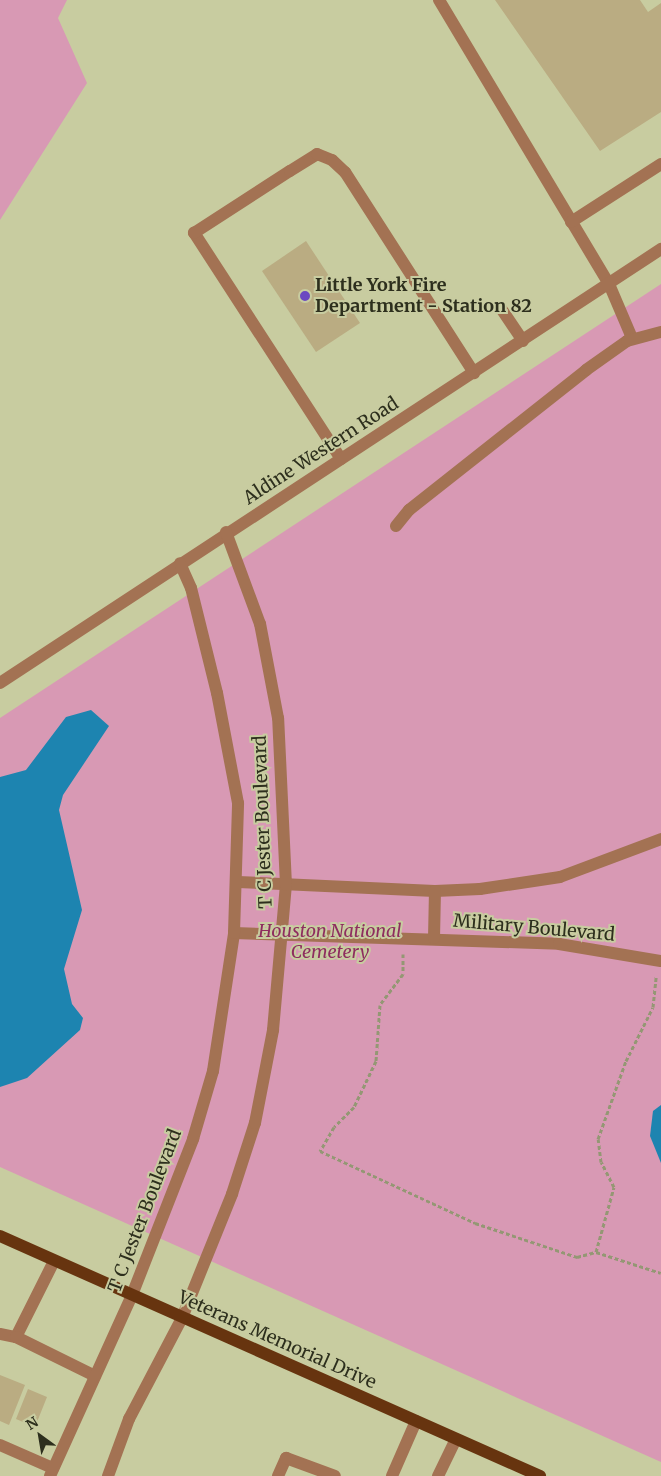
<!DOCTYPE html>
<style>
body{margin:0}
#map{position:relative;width:661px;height:1476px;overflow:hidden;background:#c8cca0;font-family:Merriweather,serif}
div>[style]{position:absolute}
.green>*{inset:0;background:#d899b4}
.water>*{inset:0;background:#1d84b0}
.building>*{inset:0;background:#baac82}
.path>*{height:3px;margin-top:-1.5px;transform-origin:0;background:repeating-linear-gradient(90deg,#949774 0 4px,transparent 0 6.5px)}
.minor>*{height:12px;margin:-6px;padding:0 6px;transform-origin:6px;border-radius:6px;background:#a37253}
.major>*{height:12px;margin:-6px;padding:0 6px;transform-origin:6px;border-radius:6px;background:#67340f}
.dots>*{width:14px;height:14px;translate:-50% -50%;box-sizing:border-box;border:2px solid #c8cca0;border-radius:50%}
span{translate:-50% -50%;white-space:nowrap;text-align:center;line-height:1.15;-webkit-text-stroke:4px #c8cca0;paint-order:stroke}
.poi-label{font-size:18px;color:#2d2f1d;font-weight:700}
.left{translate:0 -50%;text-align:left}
.street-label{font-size:18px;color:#2d2f1d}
.park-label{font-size:18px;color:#8e2d5f;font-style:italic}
.north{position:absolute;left:15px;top:1411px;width:50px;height:50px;-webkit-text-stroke:4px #c8cca0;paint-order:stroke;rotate:328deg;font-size:14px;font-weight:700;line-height:20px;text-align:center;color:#2d2f1d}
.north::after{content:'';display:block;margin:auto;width:18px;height:22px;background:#2d2f1d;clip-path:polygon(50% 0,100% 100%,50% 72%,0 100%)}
</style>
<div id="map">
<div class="green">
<i style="clip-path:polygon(0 0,67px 0,58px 18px,87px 83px,0 220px)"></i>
<i style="clip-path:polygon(661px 284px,661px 1462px,0 1167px,0 718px)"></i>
</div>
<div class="water">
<i style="clip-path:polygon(91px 710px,109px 726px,63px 795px,59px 810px,82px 910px,64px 969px,72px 1004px,83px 1018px,80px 1030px,27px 1078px,0 1087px,0 777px,26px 770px,66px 717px)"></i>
<i style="clip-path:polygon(661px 1105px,661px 1163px,650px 1136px,653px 1111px)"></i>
</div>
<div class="building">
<i style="clip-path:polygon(495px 0,640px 0,648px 12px,661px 3px,661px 112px,600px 151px)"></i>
<i style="clip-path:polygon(306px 241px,360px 323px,316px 352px,262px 271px)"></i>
<i style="clip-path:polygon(0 1375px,25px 1385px,9px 1425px,0 1421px)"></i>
<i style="clip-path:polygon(28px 1389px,47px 1397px,35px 1427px,16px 1419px)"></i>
</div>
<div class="path">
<i style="left:403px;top:954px;width:20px;rotate:90deg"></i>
<i style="left:403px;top:974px;width:39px;rotate:127deg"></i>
<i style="left:380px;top:1005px;width:56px;rotate:94.1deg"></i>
<i style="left:376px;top:1061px;width:51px;rotate:115.6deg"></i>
<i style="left:354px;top:1107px;width:28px;rotate:135deg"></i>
<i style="left:334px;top:1127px;width:28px;rotate:120deg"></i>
<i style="left:320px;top:1151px;width:171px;rotate:24.9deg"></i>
<i style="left:475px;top:1223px;width:108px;rotate:18.4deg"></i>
<i style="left:577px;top:1257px;width:20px;rotate:-15deg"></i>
<i style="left:596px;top:1252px;width:68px;rotate:17.9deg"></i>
<i style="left:596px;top:1252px;width:67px;rotate:-74.5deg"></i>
<i style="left:614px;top:1187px;width:28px;rotate:-117deg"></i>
<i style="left:601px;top:1162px;width:23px;rotate:-97deg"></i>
<i style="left:598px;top:1139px;width:83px;rotate:-70.3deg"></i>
<i style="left:626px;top:1061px;width:60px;rotate:-63.4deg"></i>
<i style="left:653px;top:1007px;width:31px;rotate:-84deg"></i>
</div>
<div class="minor">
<i style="left:439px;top:0;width:331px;rotate:59.1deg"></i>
<i style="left:609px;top:284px;width:59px;rotate:66.9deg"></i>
<i style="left:571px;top:222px;width:107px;rotate:-32.8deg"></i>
<i style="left:500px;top:307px;width:41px;rotate:55.9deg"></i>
<i style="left:341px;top:459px;width:270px;rotate:-123deg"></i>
<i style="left:194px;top:233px;width:114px;rotate:-32.9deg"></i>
<i style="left:290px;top:171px;width:32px;rotate:-32deg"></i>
<i style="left:317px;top:154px;width:16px;rotate:22deg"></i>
<i style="left:332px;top:160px;width:18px;rotate:43deg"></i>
<i style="left:345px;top:172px;width:239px;rotate:57.3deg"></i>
<i style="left:396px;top:526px;width:21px;rotate:-51deg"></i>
<i style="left:409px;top:510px;width:226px;rotate:-38.3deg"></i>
<i style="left:586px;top:370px;width:50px;rotate:-35.3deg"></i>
<i style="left:627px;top:341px;width:35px;rotate:-15deg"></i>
<i style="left:0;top:683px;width:791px;rotate:-33.29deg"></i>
<i style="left:238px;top:882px;width:197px;rotate:2.6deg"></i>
<i style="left:435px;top:891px;width:45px;rotate:-2.5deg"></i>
<i style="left:480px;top:889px;width:81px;rotate:-8.5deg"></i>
<i style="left:560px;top:877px;width:108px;rotate:-20.6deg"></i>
<i style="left:234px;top:933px;width:325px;rotate:1.9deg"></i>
<i style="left:559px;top:944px;width:103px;rotate:9.5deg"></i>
<i style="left:434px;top:938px;width:47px;rotate:-88.8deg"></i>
<i style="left:0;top:1334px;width:16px;rotate:11deg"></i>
<i style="left:16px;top:1337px;width:85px;rotate:-63.4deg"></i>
<i style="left:16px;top:1337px;width:88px;rotate:26.3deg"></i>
<i style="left:0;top:1445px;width:58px;rotate:23.5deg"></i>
<i style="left:50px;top:1476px;width:199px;rotate:-65.6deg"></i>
<i style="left:132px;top:1295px;width:168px;rotate:-68.6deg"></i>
<i style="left:193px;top:1139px;width:71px;rotate:-73.6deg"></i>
<i style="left:213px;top:1071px;width:140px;rotate:-81.3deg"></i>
<i style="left:234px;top:933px;width:130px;rotate:-88.2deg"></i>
<i style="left:238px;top:803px;width:112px;rotate:-100.8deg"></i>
<i style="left:217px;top:693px;width:108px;rotate:-103.9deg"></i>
<i style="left:191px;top:588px;width:27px;rotate:-114deg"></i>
<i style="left:108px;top:1476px;width:61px;rotate:-69.8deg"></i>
<i style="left:129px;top:1419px;width:114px;rotate:-62.3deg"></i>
<i style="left:182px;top:1318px;width:134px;rotate:-68deg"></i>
<i style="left:232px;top:1194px;width:75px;rotate:-72.1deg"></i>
<i style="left:255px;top:1123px;width:95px;rotate:-79deg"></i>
<i style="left:273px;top:1030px;width:146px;rotate:-84.9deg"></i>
<i style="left:286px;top:885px;width:167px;rotate:-92.7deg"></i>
<i style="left:278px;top:718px;width:96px;rotate:-100.8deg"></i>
<i style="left:260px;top:624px;width:98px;rotate:-110.3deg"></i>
<i style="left:278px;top:1476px;width:20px;rotate:-66deg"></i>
<i style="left:286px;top:1458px;width:52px;rotate:20.2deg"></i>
<i style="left:392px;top:1476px;width:60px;rotate:-66.4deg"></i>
<i style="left:438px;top:1476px;width:41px;rotate:-64.1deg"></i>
</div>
<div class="major">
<i style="left:0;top:1236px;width:591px;rotate:23.96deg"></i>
</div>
<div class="dots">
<i style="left:305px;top:296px;background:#6b48c1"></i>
</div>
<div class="poi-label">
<span class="left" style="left:315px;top:296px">Little York Fire<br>Department - Station 82</span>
</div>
<div class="street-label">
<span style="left:321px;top:451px;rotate:-33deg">Aldine Western Road</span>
<span style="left:263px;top:822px;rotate:-92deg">T C Jester Boulevard</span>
<span style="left:534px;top:928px;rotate:5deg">Military Boulevard</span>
<span style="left:145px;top:1211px;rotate:-69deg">T C Jester Boulevard</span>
<span style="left:277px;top:1340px;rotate:24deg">Veterans Memorial Drive</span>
</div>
<div class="park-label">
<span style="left:330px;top:942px">Houston National<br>Cemetery</span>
</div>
<div class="north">N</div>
</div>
